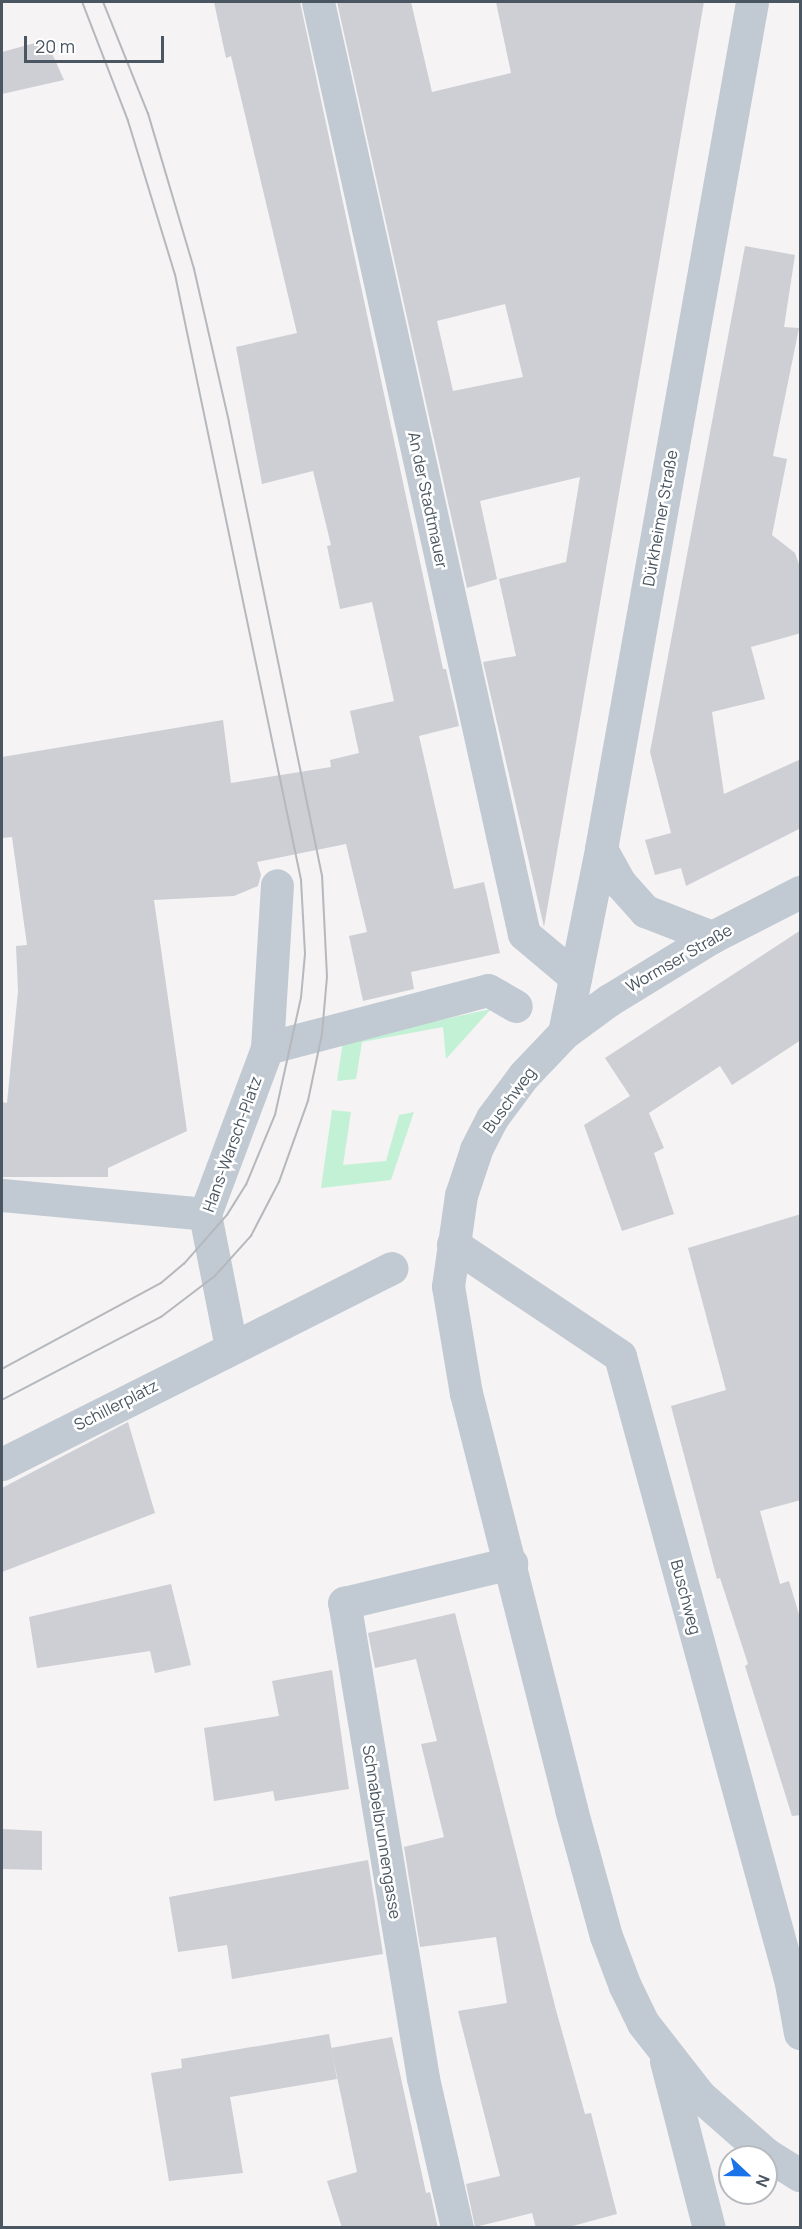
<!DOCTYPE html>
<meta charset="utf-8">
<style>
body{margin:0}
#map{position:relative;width:802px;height:2229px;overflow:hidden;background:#f5f3f3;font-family:Manrope,sans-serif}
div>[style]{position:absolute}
.green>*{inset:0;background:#c3f1d5}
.building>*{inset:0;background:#cdcfd5}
.pedestrian>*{height:33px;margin:-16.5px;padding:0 16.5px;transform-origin:16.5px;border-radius:16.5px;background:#c1cad2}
.minor>*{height:33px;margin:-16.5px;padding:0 16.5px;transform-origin:16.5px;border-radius:16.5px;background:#c1cad2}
.tertiary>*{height:33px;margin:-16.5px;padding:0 16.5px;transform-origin:16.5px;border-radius:16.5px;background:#c1cad2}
.tram>*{height:1.5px;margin:-0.75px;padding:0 0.75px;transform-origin:0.75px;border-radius:0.75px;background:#b5b8bd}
span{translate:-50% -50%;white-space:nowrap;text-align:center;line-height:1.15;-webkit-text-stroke:5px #fff;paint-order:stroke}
.street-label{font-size:16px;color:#4a5661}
.frame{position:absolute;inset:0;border:3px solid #4a5661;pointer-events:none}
.north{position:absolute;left:718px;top:2145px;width:60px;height:60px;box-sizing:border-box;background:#fff;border:2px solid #b7bbc0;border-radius:50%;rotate:112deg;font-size:16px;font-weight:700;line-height:24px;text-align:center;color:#4a5661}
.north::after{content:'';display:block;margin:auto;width:21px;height:27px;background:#1a73e8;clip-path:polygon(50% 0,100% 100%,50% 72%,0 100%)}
.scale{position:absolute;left:24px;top:36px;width:140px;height:27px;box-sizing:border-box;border:3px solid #4a5661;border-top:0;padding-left:8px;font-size:18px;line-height:21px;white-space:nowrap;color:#4a5661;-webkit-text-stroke:4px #fff;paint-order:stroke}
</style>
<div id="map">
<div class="green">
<i style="clip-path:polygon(491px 1009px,446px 1059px,443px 1027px,362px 1042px,356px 1079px,337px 1081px,343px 1041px)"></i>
<i style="clip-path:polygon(332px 1110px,351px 1112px,343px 1165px,386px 1161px,399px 1115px,414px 1112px,391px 1180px,321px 1188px)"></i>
</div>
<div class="building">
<i style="clip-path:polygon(214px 2px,300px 2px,443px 669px,446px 669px,459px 726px,419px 736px,454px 889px,484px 882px,500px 953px,411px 972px,414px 989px,363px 1001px,349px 936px,367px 932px,346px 844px,257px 862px,261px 875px,258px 886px,234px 896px,154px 900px,187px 1131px,108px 1168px,108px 1177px,2px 1177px,2px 1102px,7px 1103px,18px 991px,16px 946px,27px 945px,12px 837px,2px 838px,2px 757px,223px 720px,231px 783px,331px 767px,330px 760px,359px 753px,350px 711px,394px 701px,372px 602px,340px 609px,327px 546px,331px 545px,313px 471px,262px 484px,236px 347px,297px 333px,231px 56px,226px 58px)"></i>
<i style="clip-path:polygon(evenodd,337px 2px,411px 2px,432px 92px,511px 73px,496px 2px,704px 2px,544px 927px,483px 662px,516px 656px,499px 579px,566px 562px,580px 477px,480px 501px,497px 579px,467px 588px,337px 2px,505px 304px,523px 377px,453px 391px,437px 321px,505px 304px)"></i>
<i style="clip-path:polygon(46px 40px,64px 80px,2px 94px,2px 52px)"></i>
<i style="clip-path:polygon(745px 246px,795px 255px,784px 327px,799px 328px,773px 456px,787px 459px,772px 535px,795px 553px,801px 570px,801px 633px,751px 647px,765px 699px,712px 712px,724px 794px,801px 759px,801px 828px,686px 886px,681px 868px,655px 875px,645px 840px,671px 833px,650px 752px)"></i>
<i style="clip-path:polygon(801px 930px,801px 1040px,732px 1085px,720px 1066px,649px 1113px,664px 1148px,654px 1153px,674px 1214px,622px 1231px,584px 1125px,630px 1096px,605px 1058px)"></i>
<i style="clip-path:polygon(801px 1214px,801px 1500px,760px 1511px,780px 1584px,789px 1581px,801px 1621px,801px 1815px,792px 1816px,745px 1666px,748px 1664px,720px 1578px,717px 1579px,671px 1406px,726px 1390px,688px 1248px)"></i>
<i style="clip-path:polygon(128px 1422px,155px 1513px,2px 1572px,2px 1488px)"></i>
<i style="clip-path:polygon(171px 1584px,191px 1665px,155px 1673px,150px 1651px,37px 1668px,29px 1617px)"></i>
<i style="clip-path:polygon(455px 1613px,556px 2010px,585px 2114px,591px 2113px,617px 2214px,565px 2228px,536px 2228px,532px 2213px,475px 2227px,466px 2184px,500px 2176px,458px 2011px,507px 2003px,496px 1937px,420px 1947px,404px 1847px,444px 1837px,421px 1744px,437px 1741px,416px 1659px,375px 1668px,368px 1633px)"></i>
<i style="clip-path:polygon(332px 1670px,349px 1789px,275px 1801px,273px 1791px,214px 1801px,204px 1728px,279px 1716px,272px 1681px)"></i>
<i style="clip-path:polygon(2px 1829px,42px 1831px,42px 1870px,2px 1869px)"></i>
<i style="clip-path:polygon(368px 1860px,383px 1954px,232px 1979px,227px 1945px,178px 1952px,169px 1897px)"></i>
<i style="clip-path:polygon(329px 2034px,337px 2079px,230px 2097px,243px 2173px,169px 2181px,151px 2073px,182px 2068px,181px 2059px)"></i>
<i style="clip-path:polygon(392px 2037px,426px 2193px,430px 2192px,438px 2228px,342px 2228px,327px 2181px,357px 2172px,331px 2048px)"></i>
</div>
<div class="pedestrian">
<i style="left:267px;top:1048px;width:228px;rotate:-14.7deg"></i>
<i style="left:488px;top:990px;width:32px;rotate:30deg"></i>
<i style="left:2px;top:1195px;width:204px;rotate:5.3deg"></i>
<i style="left:231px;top:1347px;width:136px;rotate:-101.1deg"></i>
<i style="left:205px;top:1214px;width:177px;rotate:-69.5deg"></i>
<i style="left:267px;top:1048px;width:163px;rotate:-86.5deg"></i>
<i style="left:2px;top:1464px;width:436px;rotate:-26.7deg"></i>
</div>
<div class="minor">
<i style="left:318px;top:2px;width:954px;rotate:77.54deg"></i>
<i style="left:524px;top:934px;width:67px;rotate:40.1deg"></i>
<i style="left:564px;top:1033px;width:188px;rotate:-78.6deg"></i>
<i style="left:601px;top:849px;width:860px;rotate:-79.89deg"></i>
<i style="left:453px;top:1244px;width:201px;rotate:33.8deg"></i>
<i style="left:620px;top:1356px;width:650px;rotate:74.74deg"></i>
<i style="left:791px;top:1983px;width:51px;rotate:79.8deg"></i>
<i style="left:457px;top:2228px;width:154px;rotate:-102.8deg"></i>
<i style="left:423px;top:2078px;width:482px;rotate:-99.4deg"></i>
<i style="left:344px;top:1603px;width:172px;rotate:-13.5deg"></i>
</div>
<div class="tertiary">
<i style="left:601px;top:849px;width:39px;rotate:61deg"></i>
<i style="left:620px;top:883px;width:38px;rotate:48deg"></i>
<i style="left:645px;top:911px;width:72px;rotate:21.2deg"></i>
<i style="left:800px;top:892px;width:99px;rotate:152.9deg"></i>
<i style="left:712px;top:937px;width:121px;rotate:148.5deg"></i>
<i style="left:609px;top:1000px;width:56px;rotate:143.7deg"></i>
<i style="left:564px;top:1033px;width:58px;rotate:133.6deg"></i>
<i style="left:524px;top:1075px;width:54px;rotate:126.7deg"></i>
<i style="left:492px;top:1118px;width:36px;rotate:117deg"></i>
<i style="left:476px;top:1150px;width:47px;rotate:108.4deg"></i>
<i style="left:461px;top:1195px;width:92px;rotate:98.1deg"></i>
<i style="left:448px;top:1286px;width:109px;rotate:80.5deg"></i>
<i style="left:466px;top:1393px;width:429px;rotate:75.8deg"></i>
<i style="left:571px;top:1809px;width:132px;rotate:74.6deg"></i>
<i style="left:606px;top:1936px;width:53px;rotate:69.2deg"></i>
<i style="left:625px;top:1986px;width:41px;rotate:64.1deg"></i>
<i style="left:643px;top:2023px;width:93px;rotate:52deg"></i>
<i style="left:700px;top:2096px;width:88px;rotate:41.3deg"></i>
<i style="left:766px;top:2154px;width:40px;rotate:32deg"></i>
<i style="left:666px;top:2061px;width:172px;rotate:75.6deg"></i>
</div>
<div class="tram">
<i style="left:2px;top:1369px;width:181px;rotate:-28.4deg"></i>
<i style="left:161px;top:1283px;width:30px;rotate:-40deg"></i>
<i style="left:184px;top:1264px;width:65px;rotate:-48.7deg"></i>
<i style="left:227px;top:1215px;width:36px;rotate:-58deg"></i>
<i style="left:246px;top:1185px;width:76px;rotate:-67.5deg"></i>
<i style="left:275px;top:1115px;width:120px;rotate:-77.5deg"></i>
<i style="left:301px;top:998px;width:44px;rotate:-84.8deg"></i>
<i style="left:305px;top:954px;width:74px;rotate:-93.1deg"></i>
<i style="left:301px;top:880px;width:618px;rotate:-101.76deg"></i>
<i style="left:175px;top:275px;width:161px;rotate:-107deg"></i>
<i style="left:128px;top:121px;width:128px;rotate:-111.1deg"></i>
<i style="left:2px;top:1400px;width:179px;rotate:-27.6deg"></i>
<i style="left:161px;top:1317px;width:68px;rotate:-37.2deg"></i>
<i style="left:215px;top:1276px;width:54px;rotate:-48deg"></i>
<i style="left:251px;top:1236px;width:61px;rotate:-62.6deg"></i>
<i style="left:279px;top:1182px;width:86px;rotate:-70.3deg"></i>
<i style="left:308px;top:1101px;width:68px;rotate:-78.2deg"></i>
<i style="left:322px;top:1034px;width:57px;rotate:-85deg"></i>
<i style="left:327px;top:977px;width:101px;rotate:-92.8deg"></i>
<i style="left:322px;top:876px;width:463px;rotate:-101.6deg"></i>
<i style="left:229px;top:422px;width:157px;rotate:-102.9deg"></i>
<i style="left:194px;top:269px;width:162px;rotate:-106.5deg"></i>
<i style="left:148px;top:114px;width:121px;rotate:-111.9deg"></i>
</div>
<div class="street-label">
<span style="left:428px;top:500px;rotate:78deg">An der Stadtmauer</span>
<span style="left:660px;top:518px;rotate:-80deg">Dürkheimer Straße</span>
<span style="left:679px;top:958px;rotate:-30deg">Wormser Straße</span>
<span style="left:509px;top:1100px;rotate:-54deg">Buschweg</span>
<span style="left:232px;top:1144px;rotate:-70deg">Hans-Warsch-Platz</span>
<span style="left:116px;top:1405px;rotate:-27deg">Schillerplatz</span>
<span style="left:686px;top:1597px;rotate:75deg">Buschweg</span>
<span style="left:382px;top:1832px;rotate:81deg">Schnabelbrunnengasse</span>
</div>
<div class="frame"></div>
<div class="north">N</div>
<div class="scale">20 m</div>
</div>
